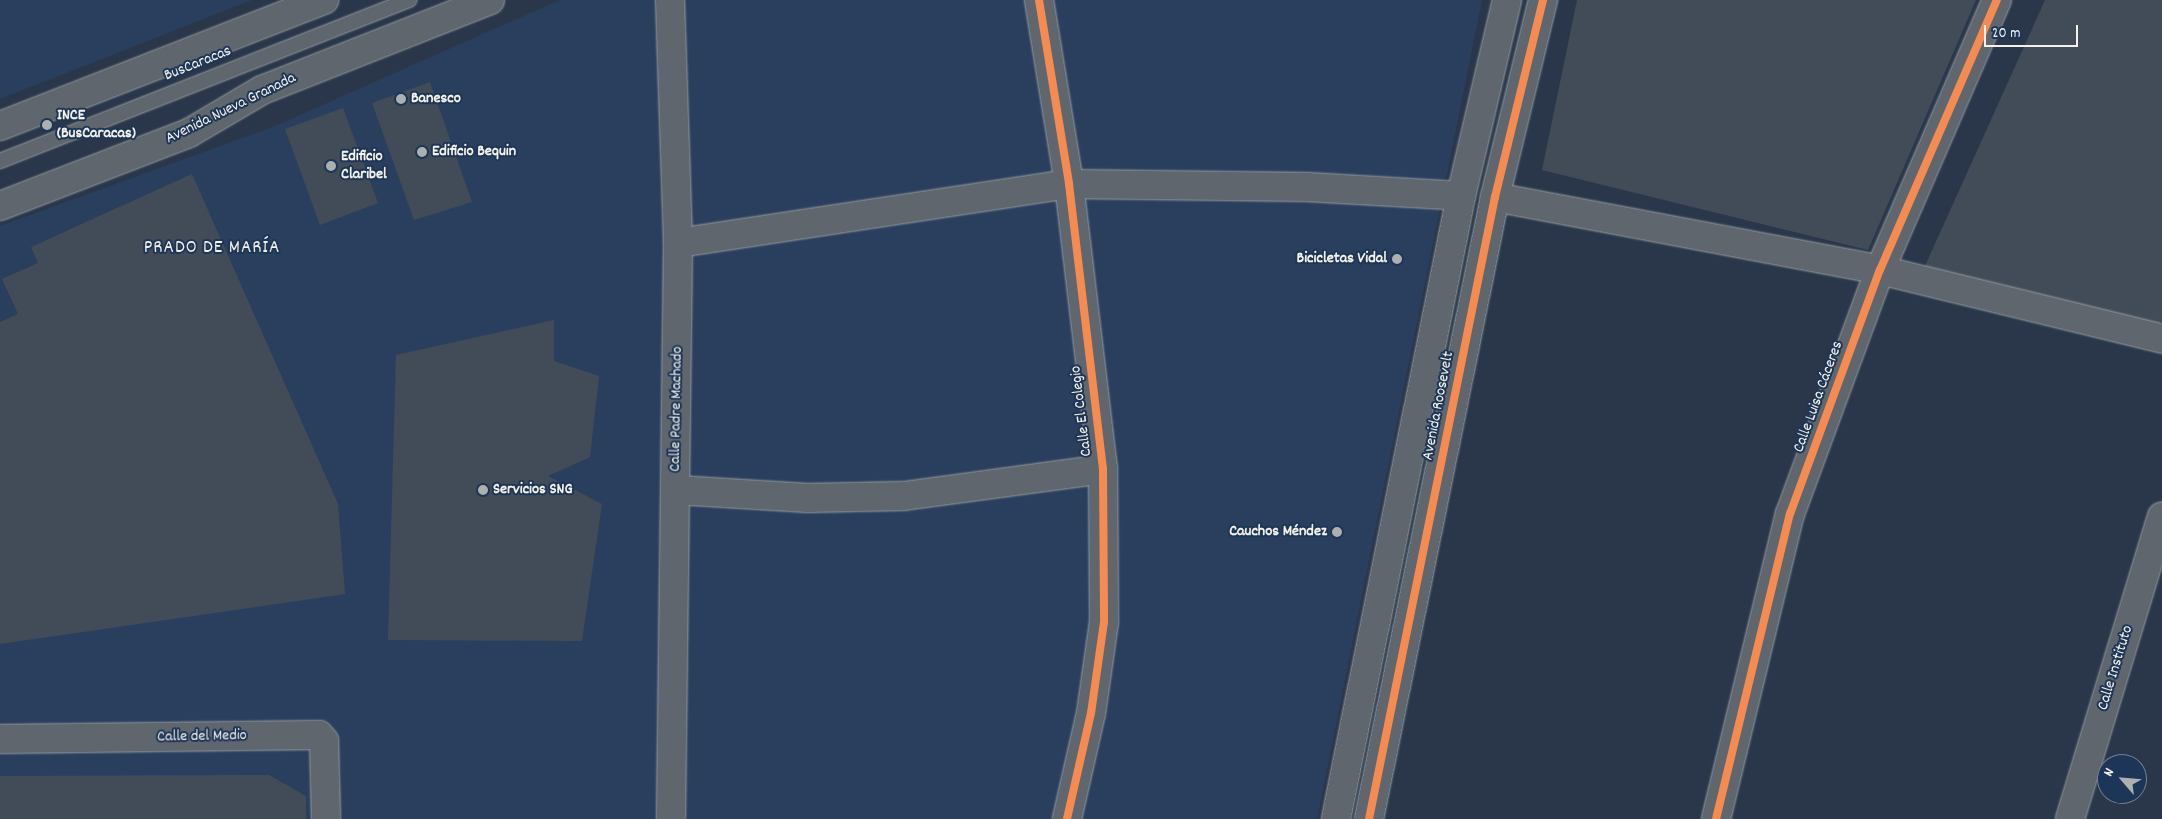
<!DOCTYPE html>
<meta charset="utf-8">
<style>
body{margin:0}
#map{position:relative;width:2162px;height:819px;overflow:hidden;background:#2a374a;font-family:Dekko,sans-serif}
div>[style]{position:absolute}
.built>*{inset:0;background:#2a3f5d}
.building>*{inset:0;background:#424c59}
.roads{filter:drop-shadow(0 0 1px #979ca3) drop-shadow(0 0 1px #979ca3)}
.lane>*{height:14px;margin:-7px;padding:0 7px;transform-origin:7px;border-radius:7px;background:#60666e}
.street>*{height:28px;margin:-14px;padding:0 14px;transform-origin:14px;border-radius:14px;background:#60666e}
.secondary>*{height:28px;margin:-14px;padding:0 14px;transform-origin:14px;border-radius:14px;background:#60666e}
.cycleway>*{height:8px;margin:-4px;padding:0 4px;transform-origin:4px;border-radius:4px;background:#f68b52}
.dots>*{width:14px;height:14px;translate:-50% -50%;box-sizing:border-box;border:2px solid #1d3557;border-radius:50%}
span{translate:-50% -50%;white-space:nowrap;text-align:center;line-height:1.15;-webkit-text-stroke:4px #1d3557;paint-order:stroke}
.street-label{font-size:16px;color:#f4f1e8}
.poi-label{font-size:16px;color:#f4f1e8;font-weight:700}
.left{translate:0 -50%;text-align:left}
.right{translate:-100% -50%;text-align:right}
.quarter-label{font-size:19px;color:#f4f1e8;letter-spacing:1px}
.north{position:absolute;left:2097px;top:754px;width:50px;height:50px;box-sizing:border-box;background:#1d3557;border:1px solid #738091;border-radius:50%;rotate:297deg;font-size:14px;font-weight:700;line-height:20px;text-align:center;color:#f4f1e8}
.north::after{content:'';display:block;margin:auto;width:18px;height:22px;background:#adb0b1;clip-path:polygon(50% 0,100% 100%,50% 72%,0 100%)}
.scale{position:absolute;left:1984px;top:25px;width:94px;height:22px;box-sizing:border-box;border:2px solid #f4f1e8;border-top:0;padding-left:6px;font-size:15px;line-height:18px;white-space:nowrap;color:#f4f1e8;-webkit-text-stroke:4px #1d3557;paint-order:stroke}
</style>
<div id="map">
<div class="built">
<i style="clip-path:polygon(0 0,252px 0,0 99px)"></i>
<i style="clip-path:polygon(560px 0,1482px 0,1317px 819px,0 819px,0 226px,275px 126px)"></i>
</div>
<div class="building">
<i style="clip-path:polygon(1577px 0,1976px 0,1868px 250px,1542px 170px)"></i>
<i style="clip-path:polygon(2045px 0,2162px 0,2162px 322px,2152px 325px,1925px 266px)"></i>
<i style="clip-path:polygon(430px 82px,472px 202px,414px 220px,372px 103px)"></i>
<i style="clip-path:polygon(343px 108px,378px 203px,320px 225px,285px 129px)"></i>
<i style="clip-path:polygon(192px 174px,338px 504px,345px 594px,0 644px,0 322px,18px 314px,2px 279px,38px 263px,31px 247px)"></i>
<i style="clip-path:polygon(554px 320px,554px 361px,599px 376px,590px 457px,548px 476px,602px 504px,582px 641px,388px 640px,396px 355px)"></i>
<i style="clip-path:polygon(269px 775px,306px 796px,306px 819px,0 819px,0 776px)"></i>
</div>
<div class="roads">
<div class="lane">
<i style="left:0;top:161px;width:440px;rotate:-21.5deg"></i>
</div>
<div class="street">
<i style="left:670px;top:0;width:243px;rotate:88.1deg"></i>
<i style="left:678px;top:243px;width:576px;rotate:90.7deg"></i>
<i style="left:1039px;top:0;width:186px;rotate:80.7deg"></i>
<i style="left:1069px;top:184px;width:287px;rotate:83.2deg"></i>
<i style="left:1103px;top:469px;width:153px;rotate:89.6deg"></i>
<i style="left:1104px;top:622px;width:92px;rotate:98.1deg"></i>
<i style="left:1091px;top:713px;width:109px;rotate:102.8deg"></i>
<i style="left:1495px;top:197px;width:392px;rotate:10.7deg"></i>
<i style="left:1880px;top:270px;width:290px;rotate:13.7deg"></i>
<i style="left:678px;top:243px;width:395px;rotate:-8.6deg"></i>
<i style="left:1069px;top:184px;width:238px;rotate:0.7deg"></i>
<i style="left:1307px;top:187px;width:154px;rotate:3.3deg"></i>
<i style="left:676px;top:490px;width:132px;rotate:3.5deg"></i>
<i style="left:808px;top:498px;width:96px;rotate:-1.2deg"></i>
<i style="left:904px;top:496px;width:201px;rotate:-7.7deg"></i>
<i style="left:0;top:739px;width:319px;rotate:-0.7deg"></i>
<i style="left:319px;top:735px;width:8px;rotate:50deg"></i>
<i style="left:324px;top:741px;width:78px;rotate:88.5deg"></i>
<i style="left:1716px;top:819px;width:314px;rotate:-76.4deg"></i>
<i style="left:1790px;top:514px;width:260px;rotate:-69.8deg"></i>
<i style="left:1880px;top:270px;width:294px;rotate:-66.6deg"></i>
<i style="left:2070px;top:819px;width:316px;rotate:-73.1deg"></i>
</div>
<div class="secondary">
<i style="left:0;top:126px;width:348px;rotate:-21.3deg"></i>
<i style="left:0;top:206px;width:203px;rotate:-21.1deg"></i>
<i style="left:189px;top:133px;width:85px;rotate:-30.5deg"></i>
<i style="left:262px;top:90px;width:245px;rotate:-21.5deg"></i>
<i style="left:1336px;top:819px;width:635px;rotate:-78.65deg"></i>
<i style="left:1461px;top:196px;width:201px;rotate:-76.8deg"></i>
<i style="left:1369px;top:819px;width:635px;rotate:-78.55deg"></i>
<i style="left:1495px;top:197px;width:203px;rotate:-76.3deg"></i>
</div>
</div>
<div class="cycleway">
<i style="left:1039px;top:0;width:186px;rotate:80.7deg"></i>
<i style="left:1069px;top:184px;width:287px;rotate:83.2deg"></i>
<i style="left:1103px;top:469px;width:153px;rotate:89.6deg"></i>
<i style="left:1104px;top:622px;width:92px;rotate:98.1deg"></i>
<i style="left:1091px;top:713px;width:109px;rotate:102.8deg"></i>
<i style="left:1369px;top:819px;width:635px;rotate:-78.55deg"></i>
<i style="left:1495px;top:197px;width:203px;rotate:-76.3deg"></i>
<i style="left:1716px;top:819px;width:314px;rotate:-76.4deg"></i>
<i style="left:1790px;top:514px;width:260px;rotate:-69.8deg"></i>
<i style="left:1880px;top:270px;width:294px;rotate:-66.6deg"></i>
</div>
<div class="dots">
<i style="left:401px;top:99px;background:#adb0b1"></i>
<i style="left:47px;top:125px;background:#adb0b1"></i>
<i style="left:422px;top:152px;background:#adb0b1"></i>
<i style="left:331px;top:166px;background:#adb0b1"></i>
<i style="left:1397px;top:259px;background:#adb0b1"></i>
<i style="left:483px;top:490px;background:#adb0b1"></i>
<i style="left:1337px;top:532px;background:#adb0b1"></i>
</div>
<div class="street-label">
<span style="left:198px;top:64px;rotate:-22deg">BusCaracas</span>
<span style="left:231px;top:109px;rotate:-26deg">Avenida Nueva Granada</span>
<span style="left:1819px;top:397px;rotate:-70deg">Calle Luisa Cáceres</span>
<span style="left:1439px;top:406px;rotate:-79deg">Avenida Roosevelt</span>
<span style="left:677px;top:409px;rotate:-89deg">Calle Padre Machado</span>
<span style="left:1082px;top:411px;rotate:-97deg">Calle El Colegio</span>
<span style="left:2116px;top:668px;rotate:-73deg">Calle Instituto</span>
<span style="left:202px;top:737px;rotate:-1deg">Calle del Medio</span>
</div>
<div class="poi-label">
<span class="left" style="left:411px;top:99px">Banesco</span>
<span class="left" style="left:57px;top:125px">INCE<br>(BusCaracas)</span>
<span class="left" style="left:432px;top:152px">Edificio Bequin</span>
<span class="left" style="left:341px;top:166px">Edificio<br>Claribel</span>
<span class="right" style="left:1387px;top:259px">Bicicletas Vidal</span>
<span class="left" style="left:493px;top:490px">Servicios SNG</span>
<span class="right" style="left:1327px;top:532px">Cauchos Méndez</span>
</div>
<div class="quarter-label">
<span style="left:212px;top:249px">PRADO DE MARÍA</span>
</div>
<div class="north">N</div>
<div class="scale">20 m</div>
</div>
